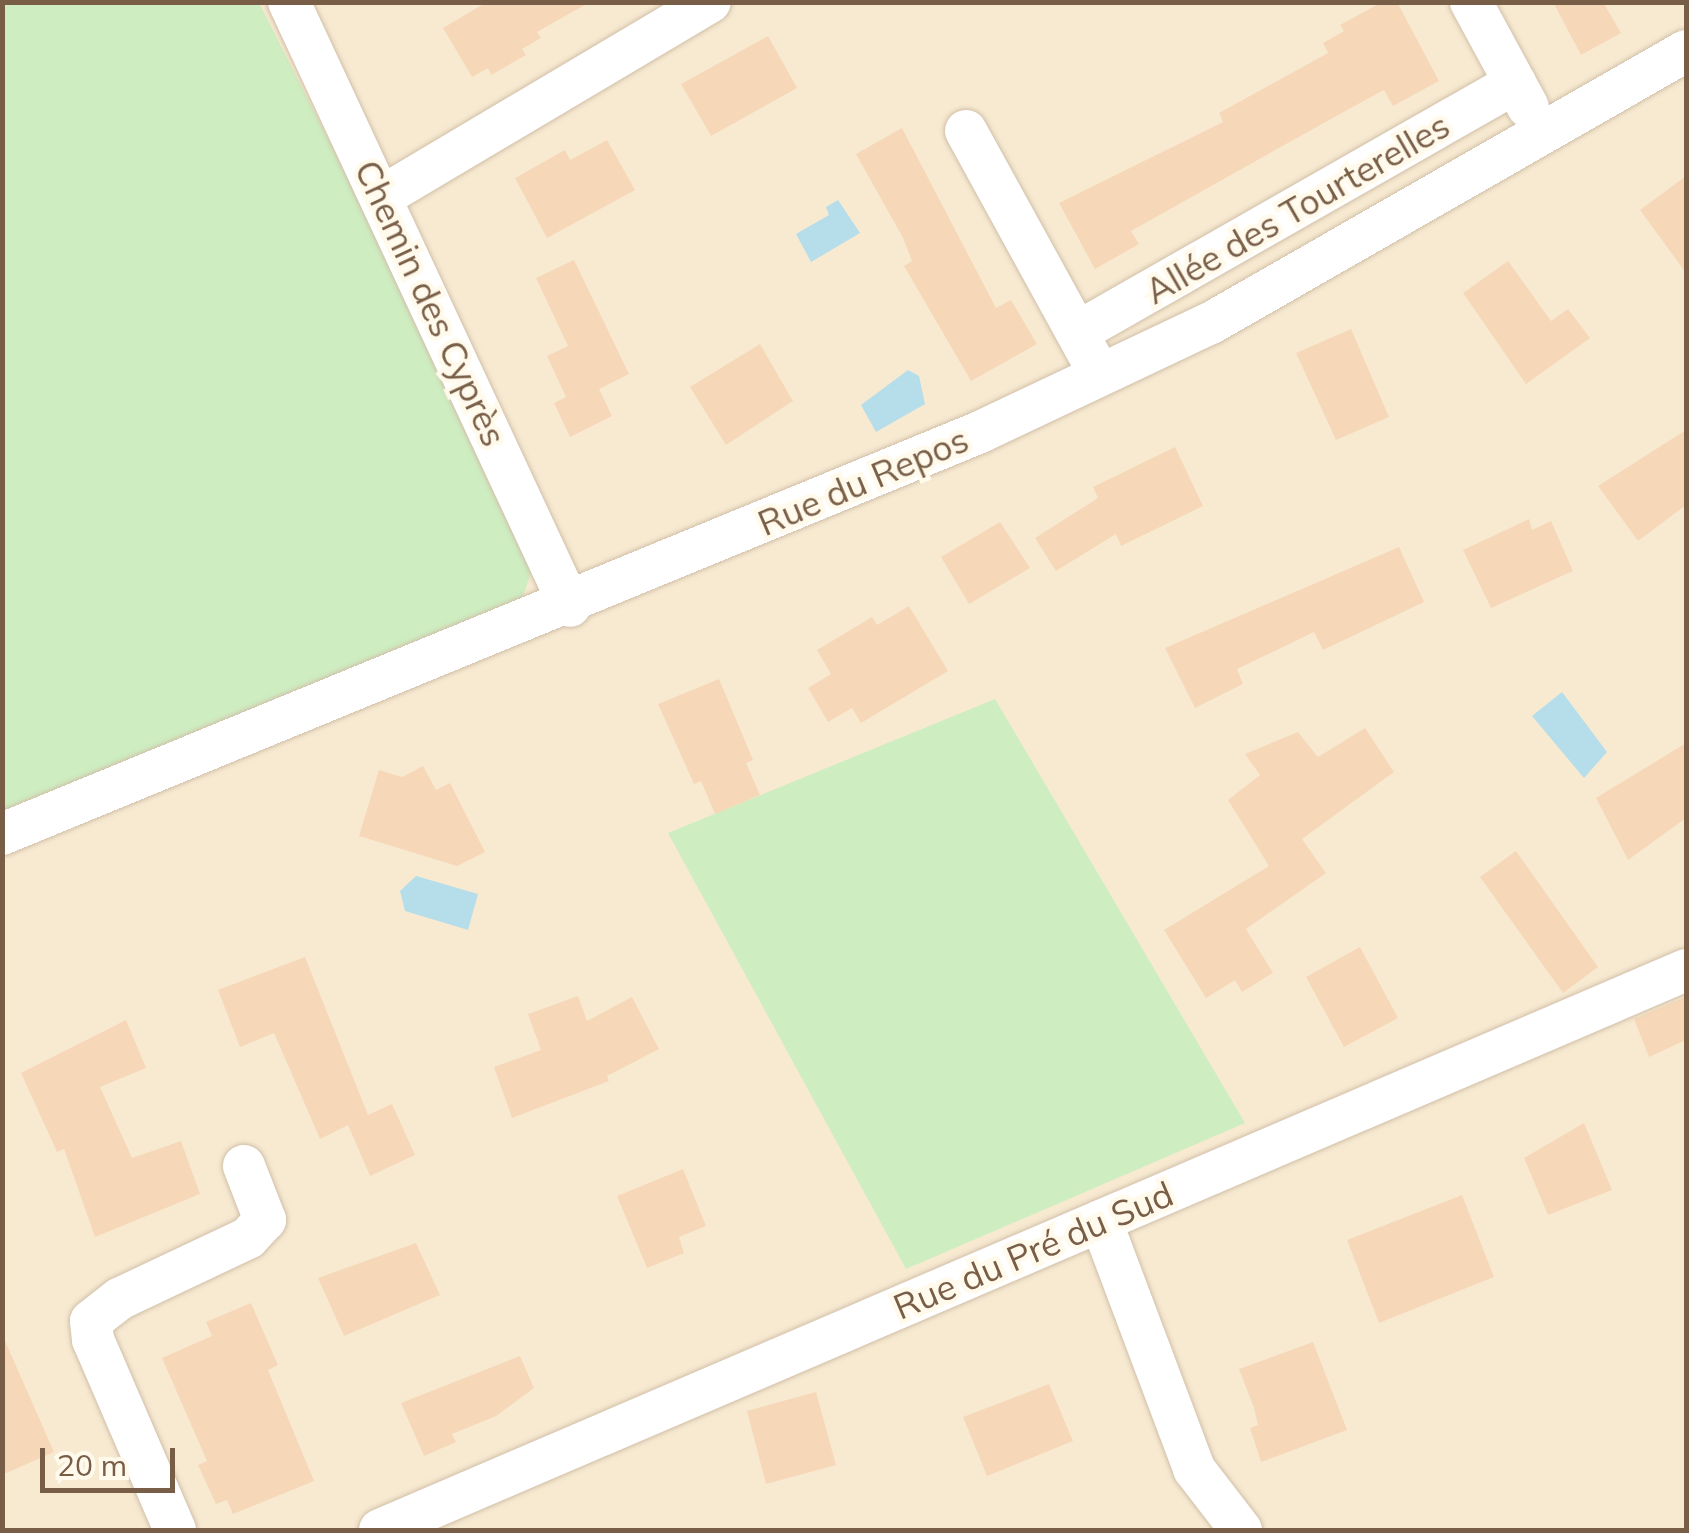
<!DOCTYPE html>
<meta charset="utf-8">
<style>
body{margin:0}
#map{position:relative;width:1689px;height:1533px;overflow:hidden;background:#fef7e4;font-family:Mulish,sans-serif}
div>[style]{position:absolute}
.residential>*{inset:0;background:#f7ead1}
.green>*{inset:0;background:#ceedc1}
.water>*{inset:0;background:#b6ddea}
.building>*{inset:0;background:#f6d8b9}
.roads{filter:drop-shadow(0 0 2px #d1bfa9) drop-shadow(0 0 2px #d1bfa9)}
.street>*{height:42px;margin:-21px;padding:0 21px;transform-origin:21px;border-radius:21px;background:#fff}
span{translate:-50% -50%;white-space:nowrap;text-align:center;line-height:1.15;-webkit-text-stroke:9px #fffaec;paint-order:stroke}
.street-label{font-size:35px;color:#795e47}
.frame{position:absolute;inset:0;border:5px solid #795e47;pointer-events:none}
.scale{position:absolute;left:40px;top:1448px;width:135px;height:45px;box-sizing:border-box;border:5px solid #795e47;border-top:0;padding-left:12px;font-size:30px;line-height:35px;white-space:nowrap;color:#795e47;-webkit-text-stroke:8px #fffaec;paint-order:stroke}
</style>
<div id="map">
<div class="residential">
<i style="clip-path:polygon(3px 3px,1686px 3px,1686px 1530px,3px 1530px)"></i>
</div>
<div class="green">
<i style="clip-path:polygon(9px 2px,259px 3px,433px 345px,534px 564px,518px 611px,2px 816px,2px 5px)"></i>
<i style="clip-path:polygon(995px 699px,1245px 1123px,906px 1269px,668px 833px)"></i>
</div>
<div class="water">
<i style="clip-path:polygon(838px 200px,860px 233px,811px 262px,796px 234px,829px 215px,826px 207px)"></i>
<i style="clip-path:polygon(908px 370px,919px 376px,925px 404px,876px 432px,861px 405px)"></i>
<i style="clip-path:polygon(1562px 692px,1607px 752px,1584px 778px,1532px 716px)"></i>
<i style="clip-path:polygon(416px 876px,478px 894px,468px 930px,405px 911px,400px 891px)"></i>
</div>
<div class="building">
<i style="clip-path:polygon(487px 2px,590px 2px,537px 32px,541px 38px,522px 49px,526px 55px,491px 75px,488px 68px,472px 77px,443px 28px)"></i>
<i style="clip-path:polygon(1382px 2px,1397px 2px,1439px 81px,1393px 106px,1384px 90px,1338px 115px,1131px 231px,1139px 244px,1095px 269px,1059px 203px,1223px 122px,1219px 113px,1328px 53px,1323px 43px,1344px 31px,1340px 25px)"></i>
<i style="clip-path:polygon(1553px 2px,1603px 2px,1621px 33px,1581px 55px)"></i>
<i style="clip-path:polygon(768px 36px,797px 88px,711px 136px,681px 84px)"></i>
<i style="clip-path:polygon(902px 128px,996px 308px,1011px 300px,1037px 344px,971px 381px,904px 266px,912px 261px,903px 238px,856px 154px)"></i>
<i style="clip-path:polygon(607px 140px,635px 190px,547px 238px,515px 178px,565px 150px,570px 160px)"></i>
<i style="clip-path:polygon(1686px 176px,1686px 273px,1640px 210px)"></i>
<i style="clip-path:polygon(574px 260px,629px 374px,599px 389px,612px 416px,570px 437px,554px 403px,566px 397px,547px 356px,568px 346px,536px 278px)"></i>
<i style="clip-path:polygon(1508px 261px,1551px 321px,1568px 309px,1590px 338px,1526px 384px,1463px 293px)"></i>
<i style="clip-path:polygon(1351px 329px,1389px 417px,1336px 440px,1296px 353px)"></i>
<i style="clip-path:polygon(760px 344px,793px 401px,726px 445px,690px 387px)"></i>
<i style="clip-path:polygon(1686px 430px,1686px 505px,1638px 541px,1598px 486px)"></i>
<i style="clip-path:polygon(1175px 447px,1203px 506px,1121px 546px,1116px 534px,1056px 571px,1035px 538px,1098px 498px,1093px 487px)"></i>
<i style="clip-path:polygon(1529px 519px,1532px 530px,1551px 521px,1573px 571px,1491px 608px,1463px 550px)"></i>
<i style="clip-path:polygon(1000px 522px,1030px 568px,969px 604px,941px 557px)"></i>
<i style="clip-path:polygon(1399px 547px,1424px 602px,1323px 650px,1314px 632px,1237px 669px,1243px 684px,1195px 708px,1165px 648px)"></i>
<i style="clip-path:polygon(909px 606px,948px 671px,861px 723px,852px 708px,828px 722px,808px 688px,831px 674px,817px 650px,872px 617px,877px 625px)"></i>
<i style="clip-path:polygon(719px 679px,753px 760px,746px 763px,760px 795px,715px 814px,701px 781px,694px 784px,658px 704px)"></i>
<i style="clip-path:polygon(1365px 728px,1394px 772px,1302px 839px,1326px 873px,1246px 929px,1273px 973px,1242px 992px,1235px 980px,1206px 998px,1164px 930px,1269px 866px,1228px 800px,1260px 775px,1245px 754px,1298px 732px,1318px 757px)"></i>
<i style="clip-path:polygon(1686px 743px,1686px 818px,1628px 860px,1596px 798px)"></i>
<i style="clip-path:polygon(423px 766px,436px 790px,450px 783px,485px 852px,457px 866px,359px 836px,379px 770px,402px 777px)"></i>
<i style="clip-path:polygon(1516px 851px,1598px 967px,1563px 993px,1480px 877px)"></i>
<i style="clip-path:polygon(1360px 947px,1398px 1018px,1344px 1047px,1306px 977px)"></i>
<i style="clip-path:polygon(305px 957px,368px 1115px,392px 1104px,415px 1155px,370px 1176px,348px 1125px,320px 1139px,274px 1033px,240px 1047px,218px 990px)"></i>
<i style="clip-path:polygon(578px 996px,587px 1021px,632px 997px,659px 1049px,607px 1076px,609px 1081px,512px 1118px,494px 1067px,541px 1050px,528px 1014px)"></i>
<i style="clip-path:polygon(1686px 997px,1686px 1040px,1649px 1057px,1634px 1019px)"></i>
<i style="clip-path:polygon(126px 1020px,146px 1068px,100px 1087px,132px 1158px,181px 1141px,200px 1194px,95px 1237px,64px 1149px,57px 1152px,21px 1073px)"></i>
<i style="clip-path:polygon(1584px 1123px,1612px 1190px,1548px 1215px,1524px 1158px)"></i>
<i style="clip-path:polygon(683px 1169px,706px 1226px,679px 1237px,684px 1253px,647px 1268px,617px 1196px)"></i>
<i style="clip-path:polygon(1462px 1195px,1494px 1277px,1379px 1323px,1347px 1240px)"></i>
<i style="clip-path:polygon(416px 1243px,440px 1295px,344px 1336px,318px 1278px)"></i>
<i style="clip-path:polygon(251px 1303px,278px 1365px,268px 1370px,314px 1481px,233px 1514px,227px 1500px,216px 1504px,198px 1465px,207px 1461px,162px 1358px,212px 1336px,206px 1322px)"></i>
<i style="clip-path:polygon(2px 1334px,54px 1452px,2px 1475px)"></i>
<i style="clip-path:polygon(1313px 1342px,1347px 1430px,1261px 1462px,1250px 1428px,1258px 1425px,1254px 1408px,1239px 1369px)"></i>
<i style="clip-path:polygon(520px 1356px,534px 1388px,496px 1416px,452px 1434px,456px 1442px,424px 1456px,401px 1403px)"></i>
<i style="clip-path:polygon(1049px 1384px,1073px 1441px,987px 1476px,963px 1417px)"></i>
<i style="clip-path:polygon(816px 1392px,836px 1465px,766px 1484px,747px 1411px)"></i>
</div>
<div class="roads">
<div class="street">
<i style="left:289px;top:2px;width:666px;rotate:65.05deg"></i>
<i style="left:1471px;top:2px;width:119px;rotate:61.5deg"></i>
<i style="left:966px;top:131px;width:258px;rotate:61.2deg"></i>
<i style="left:383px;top:196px;width:380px;rotate:-30.7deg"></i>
<i style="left:1078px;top:332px;width:503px;rotate:-29.67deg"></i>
<i style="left:2px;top:834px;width:1057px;rotate:-22.34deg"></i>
<i style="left:980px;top:432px;width:255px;rotate:-25.3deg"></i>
<i style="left:1211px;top:323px;width:547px;rotate:-29.8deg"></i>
<i style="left:1101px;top:1221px;width:265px;rotate:69.4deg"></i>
<i style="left:1194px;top:1469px;width:77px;rotate:52.4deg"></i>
<i style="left:175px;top:1530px;width:207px;rotate:-113.3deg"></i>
<i style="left:93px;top:1340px;width:19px;rotate:-96deg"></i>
<i style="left:91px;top:1321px;width:36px;rotate:-38deg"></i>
<i style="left:119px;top:1299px;width:143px;rotate:-25.3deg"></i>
<i style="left:248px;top:1238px;width:25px;rotate:-47deg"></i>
<i style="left:265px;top:1220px;width:58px;rotate:-111.3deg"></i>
<i style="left:380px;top:1530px;width:1421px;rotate:-23.21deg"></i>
</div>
</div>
<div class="street-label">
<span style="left:1297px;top:208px;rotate:-30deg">Allée des Tourterelles</span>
<span style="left:431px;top:303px;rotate:65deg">Chemin des Cyprès</span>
<span style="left:863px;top:481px;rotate:-23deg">Rue du Repos</span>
<span style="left:1033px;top:1250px;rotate:-23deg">Rue du Pré du Sud</span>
</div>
<div class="frame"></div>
<div class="scale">20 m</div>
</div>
